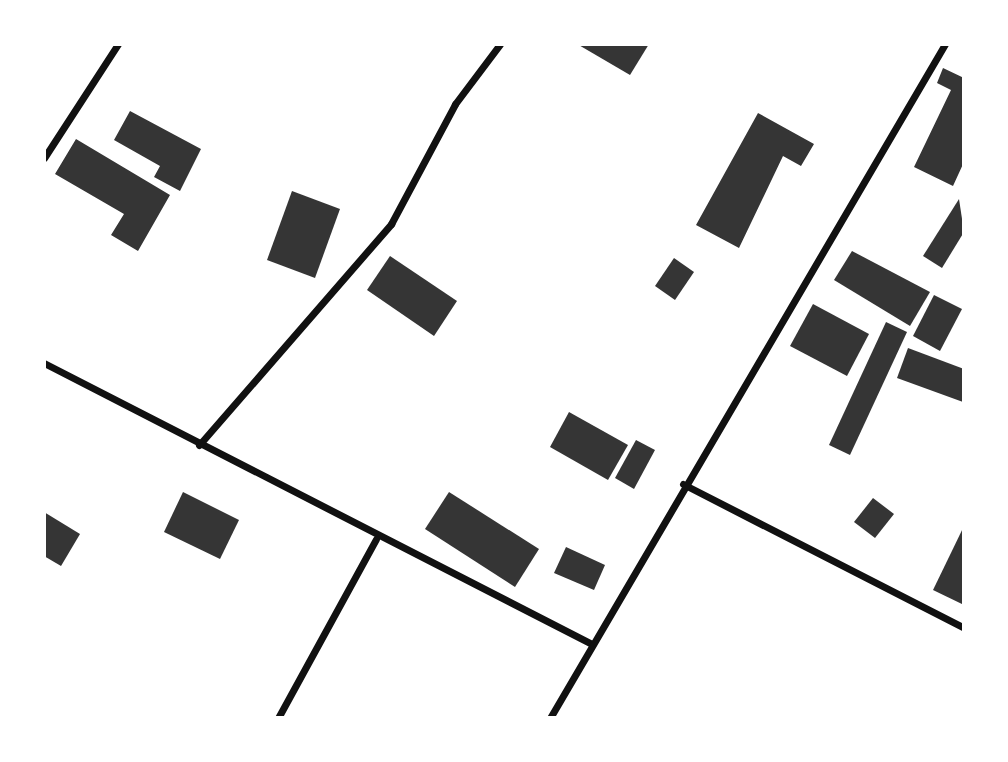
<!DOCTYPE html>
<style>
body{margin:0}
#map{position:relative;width:1008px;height:762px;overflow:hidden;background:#fff;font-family:Raleway,sans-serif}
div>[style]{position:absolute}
.building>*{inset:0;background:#353535}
.minor>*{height:7px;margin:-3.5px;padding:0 3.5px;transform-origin:3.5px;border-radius:3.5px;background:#111}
span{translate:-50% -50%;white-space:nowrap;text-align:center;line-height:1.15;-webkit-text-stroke:6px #fff;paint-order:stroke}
.frame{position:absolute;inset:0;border:46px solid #fff;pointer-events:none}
</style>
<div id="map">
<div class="building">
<i style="clip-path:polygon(577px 44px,649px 44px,630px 75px)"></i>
<i style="clip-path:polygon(943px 68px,964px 78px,964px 162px,953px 186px,914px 167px,951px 90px,937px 83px)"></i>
<i style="clip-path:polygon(130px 111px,201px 149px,180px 191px,154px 177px,160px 166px,114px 140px)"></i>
<i style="clip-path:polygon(758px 113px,814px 144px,801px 166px,783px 156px,739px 248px,696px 225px)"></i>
<i style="clip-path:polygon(76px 139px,170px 195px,138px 251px,111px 235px,124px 214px,55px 174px)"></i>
<i style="clip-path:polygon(292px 191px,340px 209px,315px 278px,267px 260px)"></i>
<i style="clip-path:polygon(959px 199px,964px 232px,942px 268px,923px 256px)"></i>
<i style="clip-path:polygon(852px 251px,930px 292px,910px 326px,834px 280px)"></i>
<i style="clip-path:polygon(390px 256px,457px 301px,434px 336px,367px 290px)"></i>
<i style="clip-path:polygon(674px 258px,694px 272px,675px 300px,655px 286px)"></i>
<i style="clip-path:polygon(934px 295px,962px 309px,940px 351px,913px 336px)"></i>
<i style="clip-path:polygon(813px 304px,869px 334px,847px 376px,790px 346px)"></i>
<i style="clip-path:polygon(886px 322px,907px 332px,850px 455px,829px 445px)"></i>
<i style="clip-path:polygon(908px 348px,964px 369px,963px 402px,897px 378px)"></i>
<i style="clip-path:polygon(569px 412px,628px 445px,608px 480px,550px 447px)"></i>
<i style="clip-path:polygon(636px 440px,655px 450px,634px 489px,615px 478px)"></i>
<i style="clip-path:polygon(183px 492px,239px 520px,220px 559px,164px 532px)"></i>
<i style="clip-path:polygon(449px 492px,539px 549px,515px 587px,425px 529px)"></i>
<i style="clip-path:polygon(873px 498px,894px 514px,875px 538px,854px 522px)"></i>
<i style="clip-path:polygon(44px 512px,80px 534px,61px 566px,44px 556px)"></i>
<i style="clip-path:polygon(964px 526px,964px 605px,933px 590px)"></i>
<i style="clip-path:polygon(566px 547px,605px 565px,594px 590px,554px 573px)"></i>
</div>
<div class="minor">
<i style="left:44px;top:158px;width:136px;rotate:-57deg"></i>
<i style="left:44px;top:363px;width:616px;rotate:27.15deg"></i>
<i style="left:199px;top:445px;width:293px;rotate:-49deg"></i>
<i style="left:391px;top:224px;width:136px;rotate:-61.9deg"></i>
<i style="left:455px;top:104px;width:75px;rotate:-53.1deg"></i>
<i style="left:683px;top:484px;width:316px;rotate:27.1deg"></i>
<i style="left:278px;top:718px;width:204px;rotate:-61.3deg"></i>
<i style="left:550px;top:718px;width:781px;rotate:-59.63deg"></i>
</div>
<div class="frame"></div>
</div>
